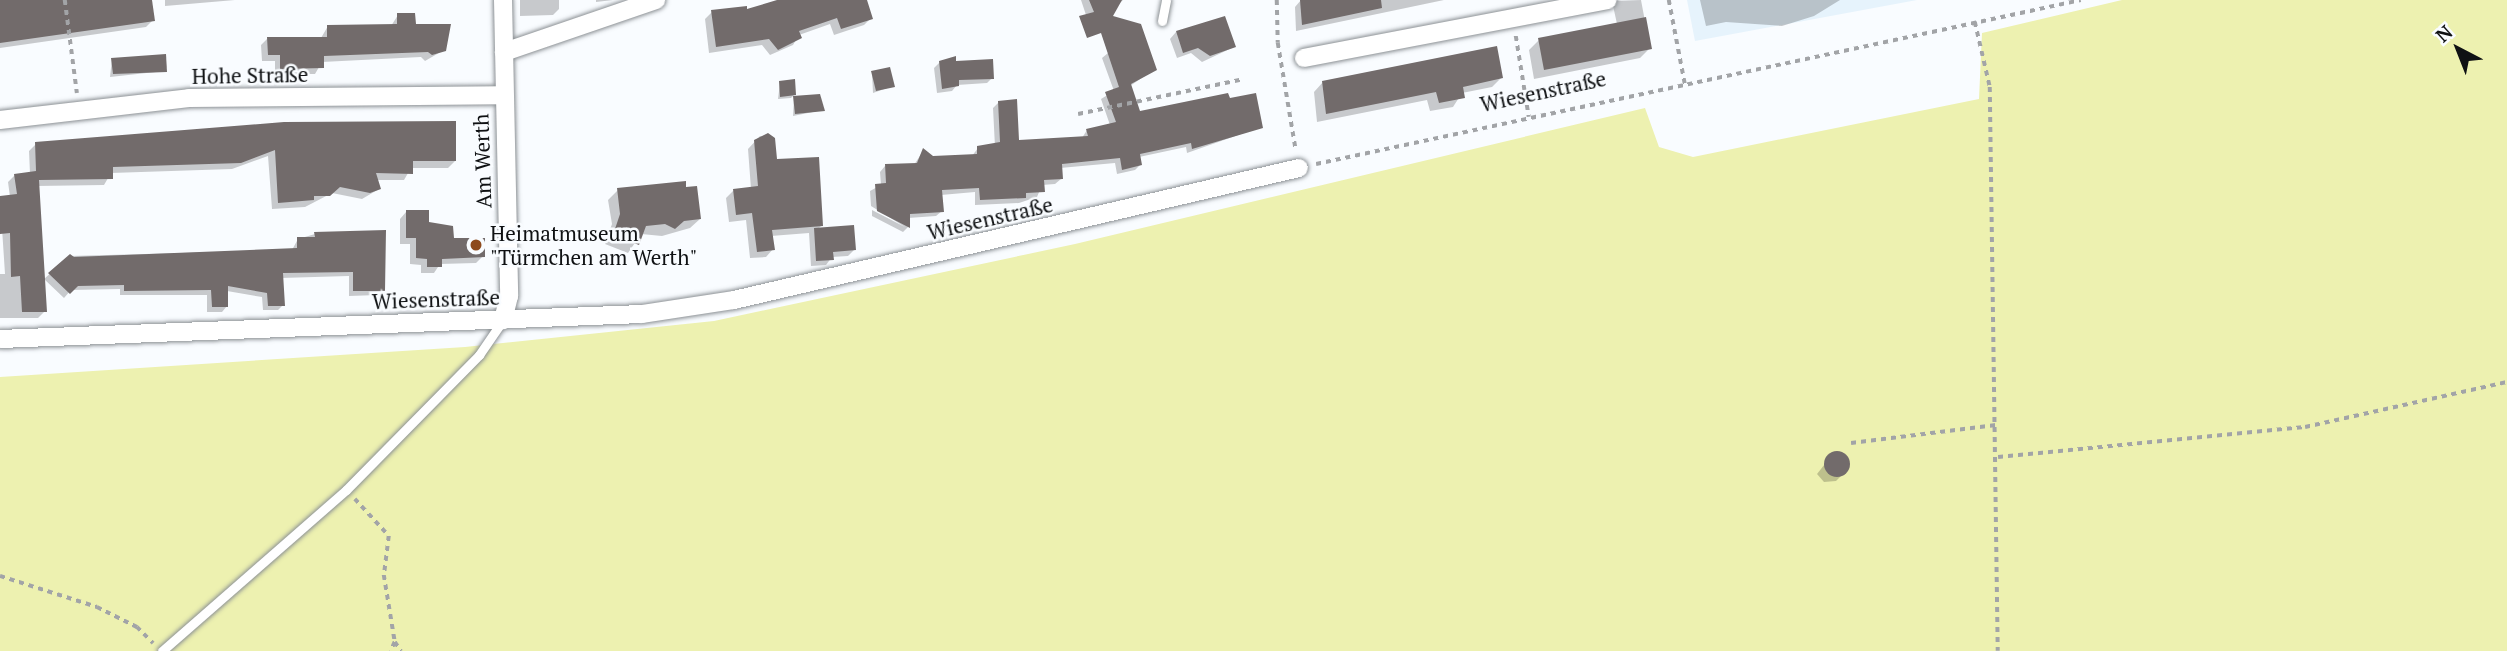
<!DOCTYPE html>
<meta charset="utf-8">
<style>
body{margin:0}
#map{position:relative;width:2507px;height:651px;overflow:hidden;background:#f9fcff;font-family:"PT Serif",serif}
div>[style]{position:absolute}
.built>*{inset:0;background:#e6f3fc}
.green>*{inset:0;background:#edf1b0}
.shadow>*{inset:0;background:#0003}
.building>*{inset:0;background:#726b6b}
.round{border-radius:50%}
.path>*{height:3.5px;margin-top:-1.75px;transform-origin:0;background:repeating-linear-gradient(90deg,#a2a4a7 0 5px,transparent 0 10px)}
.roads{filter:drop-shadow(0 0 2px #8c9195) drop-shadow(0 0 2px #8c9195)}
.lane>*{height:9px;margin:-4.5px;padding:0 4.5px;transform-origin:4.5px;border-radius:4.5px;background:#fff}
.street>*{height:18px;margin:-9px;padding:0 9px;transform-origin:9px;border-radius:9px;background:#fff}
.dots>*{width:19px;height:19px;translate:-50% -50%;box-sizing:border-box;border:4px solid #f9fcff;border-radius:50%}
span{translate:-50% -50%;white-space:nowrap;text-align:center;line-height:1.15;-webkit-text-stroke:5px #f9fcff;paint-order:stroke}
.street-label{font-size:21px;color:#0f1113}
.poi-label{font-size:21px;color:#0f1113}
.left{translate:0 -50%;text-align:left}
.north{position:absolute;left:2423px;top:14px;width:70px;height:70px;-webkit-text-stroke:5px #f9fcff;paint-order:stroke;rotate:318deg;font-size:19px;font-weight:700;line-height:28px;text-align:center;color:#0f1113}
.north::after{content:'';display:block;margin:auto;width:24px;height:32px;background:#0f1113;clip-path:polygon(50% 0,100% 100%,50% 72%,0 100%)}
</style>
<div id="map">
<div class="built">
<i style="clip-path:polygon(1687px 0,1917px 0,1695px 41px)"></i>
</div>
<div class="green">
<i style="clip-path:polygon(2122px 0,2507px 0,2507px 651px,0 651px,0 377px,465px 347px,714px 321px,1075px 244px,1645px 108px,1659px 147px,1693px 157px,1979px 99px,1982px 33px)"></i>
</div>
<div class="shadow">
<i style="clip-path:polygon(0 0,150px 0,153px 20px,146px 27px,0 48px)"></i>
<i style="clip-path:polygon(165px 0,235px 0,165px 6px)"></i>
<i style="clip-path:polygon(520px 0,559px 0,559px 9px,553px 15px,520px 16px)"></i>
<i style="clip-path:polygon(596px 0,613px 0,596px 2px)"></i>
<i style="clip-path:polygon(792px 0,865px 0,871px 18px,864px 25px,834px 35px,830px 24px,799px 35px,793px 45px,770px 55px,762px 45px,709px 53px,705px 19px,712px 12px,745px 11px)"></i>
<i style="clip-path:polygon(1081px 0,1123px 0,1091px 30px)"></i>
<i style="clip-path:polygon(1301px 0,1444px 0,1296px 31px,1295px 7px)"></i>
<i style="clip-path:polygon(1641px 0,1650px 48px,1640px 58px,1534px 79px,1529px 50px,1539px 40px,1617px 24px,1612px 1px)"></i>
<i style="clip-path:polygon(1700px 0,1840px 0,1814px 16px,1782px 26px,1726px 22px,1706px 26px)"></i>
<i style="clip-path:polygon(398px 15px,444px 50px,425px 61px,421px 57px,322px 62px,315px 74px,275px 74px,275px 61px,262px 61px,261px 45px,267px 39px,321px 38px,328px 26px,391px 26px)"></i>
<i style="clip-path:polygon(1176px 32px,1234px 47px,1202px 62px,1191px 53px,1177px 58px,1170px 39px)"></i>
<i style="clip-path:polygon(1108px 53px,1155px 69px,1130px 86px,1139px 114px,1228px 100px,1261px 127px,1187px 153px,1186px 147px,1139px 157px,1140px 165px,1135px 170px,1117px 174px,1115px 163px,1060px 168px,1061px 179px,1055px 184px,1042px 185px,1037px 197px,1019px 203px,975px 205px,975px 192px,941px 195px,942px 211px,936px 216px,908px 218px,908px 227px,903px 232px,872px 216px,872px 210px,905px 227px,871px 206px,870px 191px,881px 185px,880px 172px,885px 166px,914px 165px,923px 151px,932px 158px,972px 156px,978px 148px,995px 147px,993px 108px,999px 102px,1018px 142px,1082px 138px,1087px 130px,1110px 125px,1101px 99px,1114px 91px,1102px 58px)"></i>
<i style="clip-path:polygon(112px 59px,165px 71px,110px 77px)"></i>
<i style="clip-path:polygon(940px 62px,955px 63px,992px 78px,987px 83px,957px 85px,952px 91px,937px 93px,934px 68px)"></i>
<i style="clip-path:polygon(872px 73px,893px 86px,873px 93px)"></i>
<i style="clip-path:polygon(1501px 78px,1492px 87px,1462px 93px,1453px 107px,1430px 111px,1427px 100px,1317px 122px,1314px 92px,1323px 82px)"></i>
<i style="clip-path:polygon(780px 83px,794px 95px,791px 98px,778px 99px)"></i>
<i style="clip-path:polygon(794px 98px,823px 110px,793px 116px)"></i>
<i style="clip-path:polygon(284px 124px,455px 161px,448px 168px,411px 168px,404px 180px,377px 180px,379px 189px,362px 199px,332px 193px,305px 207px,272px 209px,268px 156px,232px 169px,111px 173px,104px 185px,37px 186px,45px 311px,38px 318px,0 318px,0 274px,5px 274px,0 198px,10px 197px,8px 182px,15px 175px,30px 174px,29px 151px,36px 144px)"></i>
<i style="clip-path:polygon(760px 136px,773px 139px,775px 161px,821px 226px,818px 229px,854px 250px,848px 256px,832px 257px,826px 265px,811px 266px,809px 233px,771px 236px,773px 249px,766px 257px,750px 258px,746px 220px,729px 222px,726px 198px,733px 191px,751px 189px,748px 149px)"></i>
<i style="clip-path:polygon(618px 190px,700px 219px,690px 228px,662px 236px,641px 234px,628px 253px,605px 244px,612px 224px,608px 200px)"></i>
<i style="clip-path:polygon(406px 212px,452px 240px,483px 256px,476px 263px,440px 264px,434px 273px,421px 273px,421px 265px,410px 264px,410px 244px,400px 244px,400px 219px)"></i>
<i style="clip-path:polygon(315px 234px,383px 290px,378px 295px,349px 296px,349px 276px,281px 278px,283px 305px,278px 310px,263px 310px,262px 297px,227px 291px,227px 306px,222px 312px,207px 312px,207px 295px,120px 295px,120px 289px,71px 290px,64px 298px,44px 279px,70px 256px,292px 250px,298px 239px)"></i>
<i style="clip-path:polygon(1832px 455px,1843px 455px,1849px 468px,1836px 481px,1824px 482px,1817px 474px)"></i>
</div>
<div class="building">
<i style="clip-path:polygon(0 0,152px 0,155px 21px,0 43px)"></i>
<i style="clip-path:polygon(777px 0,867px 0,873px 19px,841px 29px,837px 18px,799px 31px,802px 38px,778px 50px,769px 39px,716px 47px,711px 10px,747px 6px,747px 9px)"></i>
<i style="clip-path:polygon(1089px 0,1122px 0,1113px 16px,1141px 24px,1157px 70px,1131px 84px,1140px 111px,1228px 93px,1230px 98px,1256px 93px,1263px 128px,1192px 149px,1191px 143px,1140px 154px,1142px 165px,1122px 170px,1120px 158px,1062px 164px,1063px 179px,1044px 180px,1045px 192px,1026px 193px,1026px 198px,980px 200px,979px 188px,942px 190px,944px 212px,910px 214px,910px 228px,877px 211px,875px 184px,886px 183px,885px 164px,917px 163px,923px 148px,933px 156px,977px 154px,977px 146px,1000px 142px,998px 101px,1017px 99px,1019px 140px,1088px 136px,1086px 129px,1116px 122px,1105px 92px,1119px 87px,1101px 33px,1087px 38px,1079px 16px,1094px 12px)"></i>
<i style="clip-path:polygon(1300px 0,1381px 0,1382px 8px,1302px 25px)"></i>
<i style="clip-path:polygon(397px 13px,415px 13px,416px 24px,451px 24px,446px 51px,432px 55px,428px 52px,324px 56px,324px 68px,280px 69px,280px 55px,268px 55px,267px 37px,327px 37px,327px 25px,397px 24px)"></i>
<i style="clip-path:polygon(1225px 16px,1236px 47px,1210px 56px,1198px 48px,1183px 53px,1176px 31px)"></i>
<i style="clip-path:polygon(1646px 17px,1652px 49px,1544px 70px,1538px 38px)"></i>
<i style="clip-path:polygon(1497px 46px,1503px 78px,1463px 87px,1465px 98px,1439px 103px,1436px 92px,1326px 114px,1322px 81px)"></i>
<i style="clip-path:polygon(166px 54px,167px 72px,113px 74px,111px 58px)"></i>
<i style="clip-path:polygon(956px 56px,956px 61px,993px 59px,994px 79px,959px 80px,959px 86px,942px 89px,939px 61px)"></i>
<i style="clip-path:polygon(890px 67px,895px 87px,876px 91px,871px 71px)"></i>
<i style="clip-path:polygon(795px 79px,796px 95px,780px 97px,779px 81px)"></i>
<i style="clip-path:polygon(820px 94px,825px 111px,795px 114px,793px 96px)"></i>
<i style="clip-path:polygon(456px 121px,456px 161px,413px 161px,413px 174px,376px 173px,381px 189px,370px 193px,340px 187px,330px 196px,314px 196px,314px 200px,278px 203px,275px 150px,241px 163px,113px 167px,113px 179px,39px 180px,47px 312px,22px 312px,20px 276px,11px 277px,10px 233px,0 234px,0 196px,17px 194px,14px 174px,36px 171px,35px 142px,284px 122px)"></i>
<i style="clip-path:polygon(768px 133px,775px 138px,777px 159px,819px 157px,823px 226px,772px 230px,775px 250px,757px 252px,752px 213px,736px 215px,733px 189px,758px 186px,754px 140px)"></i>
<i style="clip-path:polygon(686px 181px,686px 187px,697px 186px,701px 219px,684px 221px,675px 229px,665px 224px,646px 226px,639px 245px,613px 235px,620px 214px,617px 188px)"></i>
<i style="clip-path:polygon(406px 210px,429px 210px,429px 222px,453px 226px,454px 238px,485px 238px,485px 257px,442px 259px,442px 267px,427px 267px,427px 259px,416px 258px,416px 238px,406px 238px)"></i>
<i style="clip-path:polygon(854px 225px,856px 250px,833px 252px,834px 260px,816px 261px,814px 228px)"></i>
<i style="clip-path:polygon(386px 230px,385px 291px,353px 291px,353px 272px,283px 273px,285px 306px,268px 306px,267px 293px,228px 286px,228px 307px,212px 307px,211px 290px,124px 291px,124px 285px,78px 286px,70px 294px,48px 273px,70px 254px,74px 257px,297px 248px,297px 237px,315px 237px,314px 232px)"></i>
<i class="round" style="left:1824px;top:451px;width:26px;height:26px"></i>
</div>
<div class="path">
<i style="left:65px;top:0;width:94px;rotate:82.6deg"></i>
<i style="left:1277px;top:0;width:43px;rotate:88.7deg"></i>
<i style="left:1278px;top:43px;width:109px;rotate:80.5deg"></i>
<i style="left:1669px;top:0;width:86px;rotate:79.2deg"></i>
<i style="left:1975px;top:22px;width:67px;rotate:77deg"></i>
<i style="left:1990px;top:87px;width:564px;rotate:89.19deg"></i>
<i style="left:1516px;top:36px;width:82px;rotate:80.9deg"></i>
<i style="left:1078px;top:114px;width:166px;rotate:-11.9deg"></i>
<i style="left:1316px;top:164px;width:782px;rotate:-12.1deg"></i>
<i style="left:1851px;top:443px;width:146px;rotate:-7.1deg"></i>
<i style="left:1998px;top:457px;width:308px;rotate:-5.6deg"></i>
<i style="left:2305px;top:427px;width:207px;rotate:-12.6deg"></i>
<i style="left:355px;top:499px;width:50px;rotate:47.4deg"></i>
<i style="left:389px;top:536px;width:39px;rotate:97deg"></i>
<i style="left:384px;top:575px;width:68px;rotate:80.7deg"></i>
<i style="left:395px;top:642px;width:10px;rotate:114deg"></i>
<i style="left:0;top:576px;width:102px;rotate:17.7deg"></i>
<i style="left:97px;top:607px;width:45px;rotate:26.6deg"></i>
<i style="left:137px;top:627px;width:23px;rotate:45deg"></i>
<i style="left:395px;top:642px;width:11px;rotate:56deg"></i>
</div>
<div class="roads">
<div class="lane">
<i style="left:1162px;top:21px;width:21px;rotate:-79deg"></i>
<i style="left:162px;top:651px;width:244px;rotate:-41.2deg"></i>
<i style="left:346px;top:490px;width:190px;rotate:-45.4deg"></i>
<i style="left:479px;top:355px;width:42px;rotate:-55.6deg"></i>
</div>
<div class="street">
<i style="left:503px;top:0;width:296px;rotate:88.8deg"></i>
<i style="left:509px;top:296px;width:25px;rotate:104deg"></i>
<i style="left:504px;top:52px;width:161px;rotate:-18.9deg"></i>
<i style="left:1304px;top:58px;width:309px;rotate:-10.8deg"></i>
<i style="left:0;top:120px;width:190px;rotate:-6.6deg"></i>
<i style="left:189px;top:98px;width:313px;rotate:-0.5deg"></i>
<i style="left:0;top:339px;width:642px;rotate:-2.23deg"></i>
<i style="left:642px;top:314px;width:93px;rotate:-8.7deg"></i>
<i style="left:734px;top:300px;width:580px;rotate:-13.15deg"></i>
</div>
</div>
<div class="dots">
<i style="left:476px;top:245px;background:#8d4a1c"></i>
</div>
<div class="street-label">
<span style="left:250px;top:75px;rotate:-1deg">Hohe Straße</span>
<span style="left:1543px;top:91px;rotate:-12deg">Wiesenstraße</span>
<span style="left:482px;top:161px;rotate:-92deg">Am Werth</span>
<span style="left:990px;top:218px;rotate:-13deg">Wiesenstraße</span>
<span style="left:436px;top:299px;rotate:-2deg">Wiesenstraße</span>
</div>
<div class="poi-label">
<span class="left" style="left:490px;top:245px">Heimatmuseum<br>"Türmchen am Werth"</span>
</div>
<div class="north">N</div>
</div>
